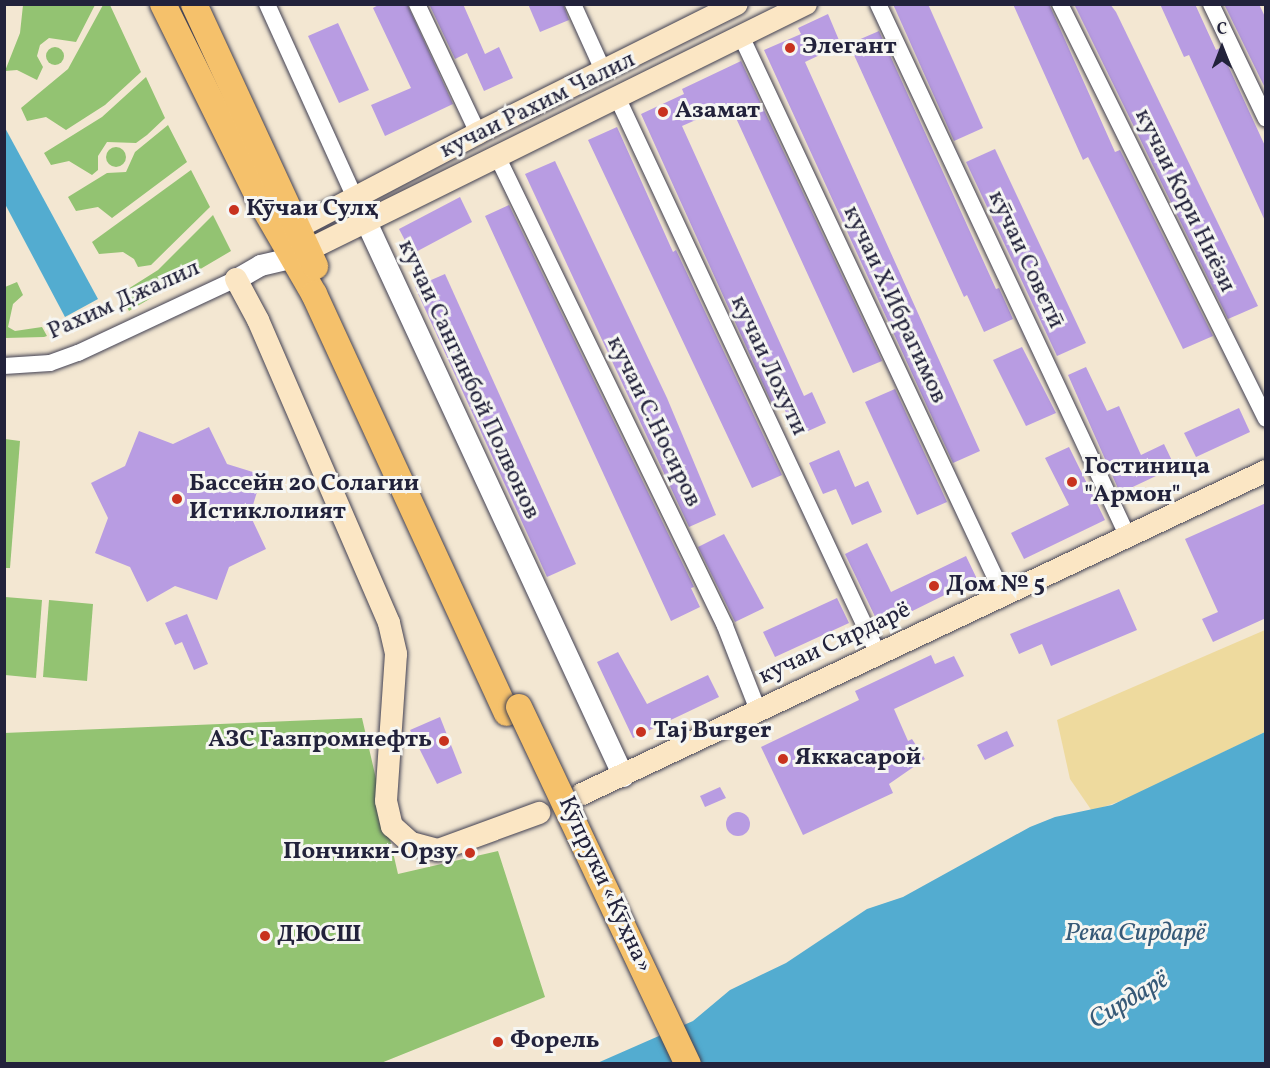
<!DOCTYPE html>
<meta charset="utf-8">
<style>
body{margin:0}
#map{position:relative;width:1270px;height:1068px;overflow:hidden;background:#f3e7d2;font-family:Vollkorn,serif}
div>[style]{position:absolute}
.green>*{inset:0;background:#93c372}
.round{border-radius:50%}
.sand>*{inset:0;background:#eeda9e}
.water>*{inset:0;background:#53acd0}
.building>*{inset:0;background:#b89ce2}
.roads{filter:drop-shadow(0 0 2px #414052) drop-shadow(0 0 2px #414052)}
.minor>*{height:16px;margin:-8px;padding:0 8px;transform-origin:8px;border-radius:8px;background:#fff}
.tertiary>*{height:21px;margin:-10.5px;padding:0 10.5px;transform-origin:10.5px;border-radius:10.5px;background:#fff}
.secondary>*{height:22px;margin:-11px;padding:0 11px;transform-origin:11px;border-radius:11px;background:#fbe6c4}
.primary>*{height:26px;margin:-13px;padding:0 13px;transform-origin:13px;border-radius:13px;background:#f5c16b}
.bridges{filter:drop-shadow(0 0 2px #414052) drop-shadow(0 0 2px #414052)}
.primary-bridge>*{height:26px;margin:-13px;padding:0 13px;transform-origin:13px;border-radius:13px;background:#f5c16b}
.dots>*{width:16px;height:16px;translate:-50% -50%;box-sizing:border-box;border:3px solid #f6f6f2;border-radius:50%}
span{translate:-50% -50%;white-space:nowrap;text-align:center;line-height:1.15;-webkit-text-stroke:6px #f6f6f2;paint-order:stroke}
.poi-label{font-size:24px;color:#22223b;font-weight:700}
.left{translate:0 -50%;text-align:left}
.right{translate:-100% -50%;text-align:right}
.street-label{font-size:24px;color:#22223b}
.water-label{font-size:26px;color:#365977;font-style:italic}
.frame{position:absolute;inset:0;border:6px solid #22223b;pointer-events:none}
.north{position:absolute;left:1192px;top:18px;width:60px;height:60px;-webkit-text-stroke:4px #f6f6f2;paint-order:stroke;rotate:0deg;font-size:16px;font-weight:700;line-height:24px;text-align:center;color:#22223b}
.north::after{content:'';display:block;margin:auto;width:21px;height:27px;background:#22223b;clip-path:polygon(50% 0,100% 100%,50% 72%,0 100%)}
</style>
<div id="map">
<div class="green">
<i style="clip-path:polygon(23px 5px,95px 5px,76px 42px,49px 38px,40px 45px,37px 56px,43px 67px,37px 80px,17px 70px,5px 71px,20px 33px)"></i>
<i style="clip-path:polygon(103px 5px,110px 5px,141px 72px,105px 105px,66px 130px,46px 117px,27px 121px,21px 108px,68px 69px)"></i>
<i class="round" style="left:46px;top:47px;width:18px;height:18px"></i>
<i style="clip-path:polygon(146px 77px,165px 118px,147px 135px,136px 143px,107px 142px,98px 156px,98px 170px,92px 175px,69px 161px,51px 165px,44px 153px,102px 117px)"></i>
<i style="clip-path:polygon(168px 125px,187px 162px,112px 218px,98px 207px,76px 211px,68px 197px,107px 173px,126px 172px,135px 152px)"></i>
<i class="round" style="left:106px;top:147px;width:20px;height:20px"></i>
<i style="clip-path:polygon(191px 170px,210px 207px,151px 265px,138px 267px,134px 259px,123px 252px,99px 254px,92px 242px)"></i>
<i style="clip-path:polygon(213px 215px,231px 251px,129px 311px,120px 294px,158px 270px)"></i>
<i style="clip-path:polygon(17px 282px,23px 295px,13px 304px,8px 327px,15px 331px,42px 327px,47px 336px,44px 337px,5px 338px,5px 287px)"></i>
<i style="clip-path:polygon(5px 439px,20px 441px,10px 568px,4px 568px)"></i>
<i style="clip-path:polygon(5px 597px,42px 600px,36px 678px,5px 675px)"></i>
<i style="clip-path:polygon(49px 600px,93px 604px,87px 681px,43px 677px)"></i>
<i style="clip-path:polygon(362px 718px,398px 874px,498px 851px,545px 997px,381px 1063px,5px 1063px,4px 733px)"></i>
</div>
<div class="sand">
<i style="clip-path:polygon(1265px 630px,1265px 732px,1129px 798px,1092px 811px,1070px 779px,1057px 720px)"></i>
</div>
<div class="water">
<i style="clip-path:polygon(4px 126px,98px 299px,65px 317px,5px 204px)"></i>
<i style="clip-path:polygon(1265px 732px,1265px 1063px,595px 1064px,693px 1021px,730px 990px,786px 963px,867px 909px,903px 897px,1030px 827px,1055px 817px,1112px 805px)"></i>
</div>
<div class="building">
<i style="clip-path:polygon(380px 4px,407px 4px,453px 104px,385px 136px,371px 105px,411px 88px,373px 8px)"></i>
<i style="clip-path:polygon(429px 4px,463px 4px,485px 54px,499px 47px,513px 78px,484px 91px,467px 53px,455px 59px)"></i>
<i style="clip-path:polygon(528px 4px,563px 4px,569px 20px,540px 32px)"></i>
<i style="clip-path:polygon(893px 4px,928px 4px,983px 128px,954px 141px)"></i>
<i style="clip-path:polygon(1013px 4px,1049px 4px,1115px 152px,1120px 150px,1213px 336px,1183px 349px,1088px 157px,1083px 160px)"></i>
<i style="clip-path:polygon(1074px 4px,1110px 4px,1116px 12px,1258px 306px,1228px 319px)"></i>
<i style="clip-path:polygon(1160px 4px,1195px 4px,1216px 50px,1220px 48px,1266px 148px,1266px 223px,1189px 55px,1184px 57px)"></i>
<i style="clip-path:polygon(1224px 4px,1259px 4px,1266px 19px,1266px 90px)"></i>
<i style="clip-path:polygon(828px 14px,841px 45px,805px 62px,980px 451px,953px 463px,764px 50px,801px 34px,798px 28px)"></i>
<i style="clip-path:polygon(338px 23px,369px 90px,339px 103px,308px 36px)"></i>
<i style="clip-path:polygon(879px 31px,996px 289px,999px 288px,1013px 319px,984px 332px,967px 295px,964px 297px,849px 44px)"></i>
<i style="clip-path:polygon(741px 61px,882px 361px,853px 373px,730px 105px,682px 126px,804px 396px,812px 392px,826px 423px,797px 436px,780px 400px,772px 404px,641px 114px,684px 94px,682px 89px)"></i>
<i style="clip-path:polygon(617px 127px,673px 252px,676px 250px,782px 475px,752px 488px,588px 140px)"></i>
<i style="clip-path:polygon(995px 149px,1086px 343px,1057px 356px,966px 162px)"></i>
<i style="clip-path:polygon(555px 161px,667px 398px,716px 515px,689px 527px,525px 174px)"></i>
<i style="clip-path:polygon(460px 197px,472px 222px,412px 254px,399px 229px)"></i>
<i style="clip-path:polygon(509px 205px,694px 587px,691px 588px,700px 607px,671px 621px,485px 216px)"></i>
<i style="clip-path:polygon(445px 274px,576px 564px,547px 577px,415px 287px)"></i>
<i style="clip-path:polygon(1022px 347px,1056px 413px,1026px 426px,993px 360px)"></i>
<i style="clip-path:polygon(1086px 367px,1107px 411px,1119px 406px,1141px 455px,1164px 444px,1175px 467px,1120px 493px,1068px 375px)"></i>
<i style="clip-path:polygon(895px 389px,947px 502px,917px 515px,865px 402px)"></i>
<i style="clip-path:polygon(1239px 408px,1250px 432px,1196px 457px,1184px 433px)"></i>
<i style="clip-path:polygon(209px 427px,227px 464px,262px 475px,250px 515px,266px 549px,229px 567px,217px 600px,175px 586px,147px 602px,130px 567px,95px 553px,108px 518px,91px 483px,125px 466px,139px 431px,173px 444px)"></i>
<i style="clip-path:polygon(1069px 447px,1105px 520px,1024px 559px,1011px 533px,1069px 505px,1045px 458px)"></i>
<i style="clip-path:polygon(839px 450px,855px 487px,868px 481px,882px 512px,852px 525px,836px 489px,823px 494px,809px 463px)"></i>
<i style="clip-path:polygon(1266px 503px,1266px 618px,1213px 642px,1202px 619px,1218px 612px,1185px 539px)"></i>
<i style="clip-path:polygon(724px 534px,764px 608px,735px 622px,698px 547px)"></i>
<i style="clip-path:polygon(867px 543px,891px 592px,966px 556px,977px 579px,880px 627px,845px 554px)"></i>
<i style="clip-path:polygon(1119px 589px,1137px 630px,1051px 666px,1042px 644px,1019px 654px,1010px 634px)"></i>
<i style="clip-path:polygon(837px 598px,849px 623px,775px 657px,763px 632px)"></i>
<i style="clip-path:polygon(187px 614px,208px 664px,194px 670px,182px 642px,175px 645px,165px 623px)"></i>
<i style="clip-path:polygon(618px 652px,647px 704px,708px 675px,719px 697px,633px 738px,597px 662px)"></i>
<i style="clip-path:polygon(931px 655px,935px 664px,954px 656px,964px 676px,894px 709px,908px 741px,912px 739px,925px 759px,889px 784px,893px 793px,803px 835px,761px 747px,859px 700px,855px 691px)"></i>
<i style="clip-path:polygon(440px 717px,462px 773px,437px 784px,410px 730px)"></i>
<i style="clip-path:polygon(1007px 731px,1014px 746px,985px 760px,977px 745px)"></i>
<i style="clip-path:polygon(720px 787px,726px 798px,705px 807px,700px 796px)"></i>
<i class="round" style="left:726px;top:812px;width:24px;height:24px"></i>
</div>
<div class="roads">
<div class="minor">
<i style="left:267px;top:4px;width:213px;rotate:65.6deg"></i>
<i style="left:417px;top:4px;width:143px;rotate:64.7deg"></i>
<i style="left:573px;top:4px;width:72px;rotate:65.6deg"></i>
<i style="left:878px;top:4px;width:589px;rotate:64.87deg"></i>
<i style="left:1060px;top:4px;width:463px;rotate:63.6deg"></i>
<i style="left:1211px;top:4px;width:127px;rotate:64.4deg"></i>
<i style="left:741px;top:36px;width:616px;rotate:64.85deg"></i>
<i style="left:617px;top:97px;width:615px;rotate:64.89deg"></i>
<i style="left:498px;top:158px;width:520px;rotate:64.12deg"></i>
<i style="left:725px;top:626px;width:90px;rotate:68.6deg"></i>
<i style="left:4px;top:366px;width:46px;rotate:-3.7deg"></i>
<i style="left:50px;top:363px;width:30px;rotate:-20deg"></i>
<i style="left:78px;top:353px;width:174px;rotate:-25.1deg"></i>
</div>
<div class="tertiary">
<i style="left:355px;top:198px;width:637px;rotate:65.12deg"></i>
<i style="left:236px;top:279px;width:28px;rotate:-30deg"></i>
<i style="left:260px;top:265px;width:35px;rotate:-13deg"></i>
</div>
<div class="secondary">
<i style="left:282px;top:236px;width:221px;rotate:-27.7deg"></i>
<i style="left:478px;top:133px;width:289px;rotate:-26.5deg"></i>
<i style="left:294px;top:257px;width:571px;rotate:-26.3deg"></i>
<i style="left:236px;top:279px;width:47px;rotate:61.8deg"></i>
<i style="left:258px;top:320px;width:330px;rotate:66.6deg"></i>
<i style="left:389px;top:623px;width:32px;rotate:77deg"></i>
<i style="left:396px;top:654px;width:147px;rotate:93.9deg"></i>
<i style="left:386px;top:801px;width:26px;rotate:77deg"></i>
<i style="left:392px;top:826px;width:25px;rotate:42deg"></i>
<i style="left:411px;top:843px;width:28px;rotate:15deg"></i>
<i style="left:438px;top:850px;width:108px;rotate:-20.1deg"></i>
<i style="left:582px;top:794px;width:756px;rotate:-25.28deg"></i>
</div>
<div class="primary">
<i style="left:163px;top:4px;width:225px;rotate:63.7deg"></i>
<i style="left:263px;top:206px;width:102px;rotate:59.9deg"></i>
<i style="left:314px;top:294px;width:461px;rotate:65.3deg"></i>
<i style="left:194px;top:4px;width:289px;rotate:65.2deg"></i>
</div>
</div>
<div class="bridges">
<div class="primary-bridge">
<i style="left:519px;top:707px;width:395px;rotate:64.7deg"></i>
</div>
</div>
<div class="dots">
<i style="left:790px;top:48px;background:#c8321e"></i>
<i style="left:663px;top:112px;background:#c8321e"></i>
<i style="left:234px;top:210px;background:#c8321e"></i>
<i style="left:1072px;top:482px;background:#c8321e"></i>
<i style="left:177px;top:499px;background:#c8321e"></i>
<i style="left:934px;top:586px;background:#c8321e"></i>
<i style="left:641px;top:732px;background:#c8321e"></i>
<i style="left:444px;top:741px;background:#c8321e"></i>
<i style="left:783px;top:759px;background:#c8321e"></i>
<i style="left:470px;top:853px;background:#c8321e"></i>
<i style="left:265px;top:936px;background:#c8321e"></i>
<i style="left:498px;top:1042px;background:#c8321e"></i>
</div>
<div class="poi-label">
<span class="left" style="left:802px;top:48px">Элегант</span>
<span class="left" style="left:675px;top:112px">Азамат</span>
<span class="left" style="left:246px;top:210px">Кӯчаи Сулҳ</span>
<span class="left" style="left:1084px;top:482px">Гостиница<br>"Армон"</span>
<span class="left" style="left:189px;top:499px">Бассейн 20 Солагии<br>Истиклолият</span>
<span class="left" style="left:946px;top:586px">Дом № 5</span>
<span class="left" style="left:653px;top:732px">Taj Burger</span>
<span class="right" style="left:432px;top:741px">АЗС Газпромнефть</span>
<span class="left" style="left:795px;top:759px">Яккасарой</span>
<span class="right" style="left:458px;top:853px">Пончики-Орзу</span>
<span class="left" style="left:277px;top:936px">ДЮСШ</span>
<span class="left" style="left:510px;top:1042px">Форель</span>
</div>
<div class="street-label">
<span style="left:538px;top:106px;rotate:-26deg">кучаи Рахим Чалил</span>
<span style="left:1184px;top:201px;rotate:64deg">кучаи Кори Ниёзи</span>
<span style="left:1025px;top:260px;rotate:65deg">кӯчаи Советӣ</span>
<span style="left:124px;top:301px;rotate:-24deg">Рахим Джалил</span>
<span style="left:894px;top:305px;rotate:65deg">кучаи Х.Ибрагимов</span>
<span style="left:768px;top:366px;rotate:65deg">кучаи Лохути</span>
<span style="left:468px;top:380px;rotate:65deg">кучаи Сангинбой Полвонов</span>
<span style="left:653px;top:422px;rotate:64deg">кучаи С.Носиров</span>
<span style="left:835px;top:644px;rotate:-25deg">кучаи Сирдарё</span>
<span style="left:604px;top:885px;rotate:65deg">Кӯпруки «Кӯҳна»</span>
</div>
<div class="water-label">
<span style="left:1135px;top:934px">Река Сирдарё</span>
<span style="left:1129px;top:1001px;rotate:-31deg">Сирдарё</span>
</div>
<div class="frame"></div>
<div class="north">С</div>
</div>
